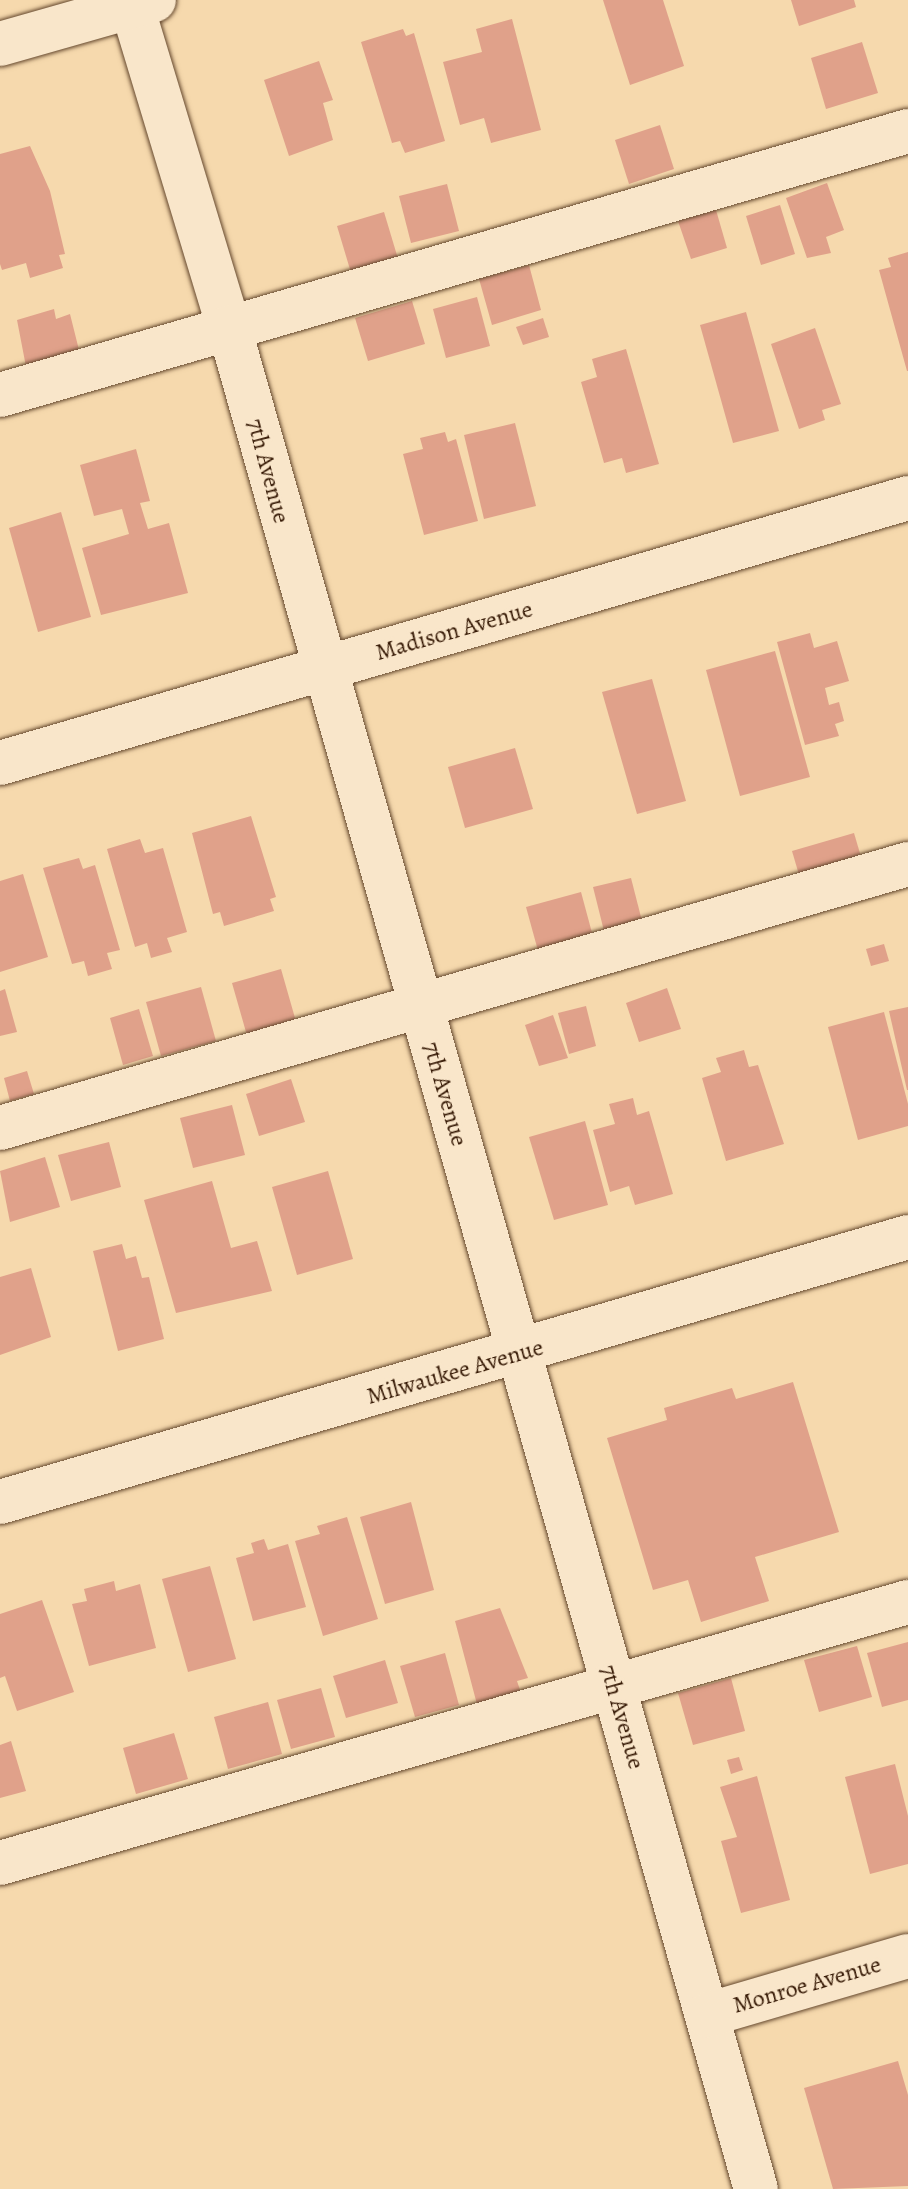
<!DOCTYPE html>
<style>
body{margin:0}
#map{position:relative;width:908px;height:2189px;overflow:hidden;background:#f6d9ad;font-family:Alegreya,serif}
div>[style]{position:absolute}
.building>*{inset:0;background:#e0a18a}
.roads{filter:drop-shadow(0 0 2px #65482e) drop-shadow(0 0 2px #65482e)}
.minor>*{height:44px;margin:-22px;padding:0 22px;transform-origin:22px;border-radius:22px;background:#f9e6ca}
span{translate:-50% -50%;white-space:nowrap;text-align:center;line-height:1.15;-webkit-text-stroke:6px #f9e6ca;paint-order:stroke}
.street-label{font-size:24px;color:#351804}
</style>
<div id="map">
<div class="building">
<i style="clip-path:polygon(603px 0,663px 0,684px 66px,630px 85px)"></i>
<i style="clip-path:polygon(791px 0,854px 0,856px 7px,799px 26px)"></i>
<i style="clip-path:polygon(512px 19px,541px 130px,491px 143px,484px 118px,460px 125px,443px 62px,482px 52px,476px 29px)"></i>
<i style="clip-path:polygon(403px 29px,406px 36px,414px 33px,445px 141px,405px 153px,400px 141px,392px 143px,361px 42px)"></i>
<i style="clip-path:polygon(862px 42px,878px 93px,826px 109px,811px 58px)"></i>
<i style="clip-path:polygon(319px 61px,333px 100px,323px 103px,333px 140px,289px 156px,264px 80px)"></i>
<i style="clip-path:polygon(660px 125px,674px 169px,629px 184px,615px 140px)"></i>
<i style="clip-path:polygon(30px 146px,50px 191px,65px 254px,59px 255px,63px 268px,30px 278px,26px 263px,2px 270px,0 264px,0 154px)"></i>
<i style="clip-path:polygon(827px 183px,844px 230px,826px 237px,831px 253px,807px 258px,786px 198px)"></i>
<i style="clip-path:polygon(447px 184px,459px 231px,411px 243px,399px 196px)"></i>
<i style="clip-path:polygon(780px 205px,795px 254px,761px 265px,746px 216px)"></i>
<i style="clip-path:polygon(716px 210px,727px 248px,691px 259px,678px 221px)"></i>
<i style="clip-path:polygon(384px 212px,399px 262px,352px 276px,337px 226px)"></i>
<i style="clip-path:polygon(908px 252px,908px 371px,907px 371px,879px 270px,891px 267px,888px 258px)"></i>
<i style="clip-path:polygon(529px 265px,541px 310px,492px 325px,479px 279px)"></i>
<i style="clip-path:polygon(477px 297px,490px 346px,446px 358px,433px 309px)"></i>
<i style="clip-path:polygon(412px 301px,425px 344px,368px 361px,355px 318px)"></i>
<i style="clip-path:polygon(54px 309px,56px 319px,70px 314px,82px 362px,28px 377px,17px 320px)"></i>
<i style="clip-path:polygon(746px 312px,779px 431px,733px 443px,700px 325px)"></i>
<i style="clip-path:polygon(543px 318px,549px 337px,523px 345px,516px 327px)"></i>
<i style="clip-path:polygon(815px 328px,841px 404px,822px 410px,825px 420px,799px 429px,771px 344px)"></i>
<i style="clip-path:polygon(626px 349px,659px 464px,626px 473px,622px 458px,604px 463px,581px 382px,597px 377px,592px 359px)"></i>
<i style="clip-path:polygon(515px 423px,536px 506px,484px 519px,464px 435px)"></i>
<i style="clip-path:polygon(445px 432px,448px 442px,456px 439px,478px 521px,424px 535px,403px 454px,423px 449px,420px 438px)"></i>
<i style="clip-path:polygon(136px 449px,150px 501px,140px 503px,148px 529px,169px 523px,188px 593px,101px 615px,82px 548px,129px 534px,122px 509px,94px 516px,80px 465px)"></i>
<i style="clip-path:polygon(61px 512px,91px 617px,38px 632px,9px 528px)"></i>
<i style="clip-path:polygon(810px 633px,814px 648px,837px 641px,849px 681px,825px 688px,829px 705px,839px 702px,844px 721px,835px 724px,839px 736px,805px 745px,777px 642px)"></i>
<i style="clip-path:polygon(775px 651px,810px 777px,740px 796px,706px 670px)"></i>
<i style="clip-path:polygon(652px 679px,686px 801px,637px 814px,602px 692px)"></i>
<i style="clip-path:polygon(515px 748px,533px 809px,465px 828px,448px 767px)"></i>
<i style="clip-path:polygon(251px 816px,276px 897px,270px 899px,274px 911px,224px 926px,220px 912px,213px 914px,192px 833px)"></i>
<i style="clip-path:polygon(854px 833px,864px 867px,802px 885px,792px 851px)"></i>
<i style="clip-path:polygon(140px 839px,145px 853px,163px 848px,187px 932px,167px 938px,172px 952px,151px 958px,147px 943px,135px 947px,107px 849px)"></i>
<i style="clip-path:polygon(79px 858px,83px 869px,95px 865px,120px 950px,107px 953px,112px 969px,88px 976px,84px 961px,72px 964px,43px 868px)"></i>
<i style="clip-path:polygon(23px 874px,48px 957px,0 972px,0 881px)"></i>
<i style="clip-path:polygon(631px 878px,642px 921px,604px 931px,593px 887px)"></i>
<i style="clip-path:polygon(581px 892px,595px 944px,540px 958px,526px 907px)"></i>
<i style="clip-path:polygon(884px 944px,889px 961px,871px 966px,866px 949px)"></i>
<i style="clip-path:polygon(281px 969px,297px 1025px,248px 1039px,232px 983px)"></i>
<i style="clip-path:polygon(201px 987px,216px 1041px,161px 1056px,146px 1002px)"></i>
<i style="clip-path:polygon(667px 988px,681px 1029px,639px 1042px,626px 1003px)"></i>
<i style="clip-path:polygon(5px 989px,17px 1032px,0 1036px,0 991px)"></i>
<i style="clip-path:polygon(586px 1006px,596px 1046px,569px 1054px,558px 1013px)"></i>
<i style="clip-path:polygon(908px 1007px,908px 1090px,907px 1090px,889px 1011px)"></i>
<i style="clip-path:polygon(139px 1009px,153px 1056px,123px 1065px,110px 1018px)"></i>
<i style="clip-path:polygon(884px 1012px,908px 1104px,908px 1126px,858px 1140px,828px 1027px)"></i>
<i style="clip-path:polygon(553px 1015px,568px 1058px,539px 1066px,525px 1025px)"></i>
<i style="clip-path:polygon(744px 1050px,749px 1067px,758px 1065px,784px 1144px,726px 1161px,702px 1078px,721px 1072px,716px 1058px)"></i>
<i style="clip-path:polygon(27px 1071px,34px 1094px,10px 1101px,4px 1078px)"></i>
<i style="clip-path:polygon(291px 1079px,305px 1122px,259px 1136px,246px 1094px)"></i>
<i style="clip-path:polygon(633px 1098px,637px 1115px,649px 1111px,673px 1194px,635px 1205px,629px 1186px,610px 1192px,593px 1130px,615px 1124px,609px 1104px)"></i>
<i style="clip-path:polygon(232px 1105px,245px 1155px,193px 1168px,180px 1118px)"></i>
<i style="clip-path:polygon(585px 1121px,608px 1205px,554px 1220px,529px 1137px)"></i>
<i style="clip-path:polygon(109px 1142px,121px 1187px,71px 1201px,58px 1155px)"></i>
<i style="clip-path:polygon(45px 1157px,60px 1207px,10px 1222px,0 1171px)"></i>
<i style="clip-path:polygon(328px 1171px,353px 1259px,297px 1275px,272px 1187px)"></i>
<i style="clip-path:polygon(212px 1181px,231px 1248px,257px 1241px,272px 1291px,176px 1313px,144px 1200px)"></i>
<i style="clip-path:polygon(122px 1244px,126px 1259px,136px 1256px,142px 1278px,149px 1277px,164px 1339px,118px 1351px,93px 1251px)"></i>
<i style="clip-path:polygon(31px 1268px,51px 1337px,0 1355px,0 1277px)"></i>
<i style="clip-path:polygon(793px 1382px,839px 1532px,755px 1557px,769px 1601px,701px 1622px,688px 1580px,653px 1590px,607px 1438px,667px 1420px,664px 1408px,732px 1388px,736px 1399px)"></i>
<i style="clip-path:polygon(411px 1502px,434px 1590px,385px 1604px,360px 1517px)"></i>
<i style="clip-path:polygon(347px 1517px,378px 1619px,323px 1636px,295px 1541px,320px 1534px,317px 1526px)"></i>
<i style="clip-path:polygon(264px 1539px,268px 1550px,288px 1544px,306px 1607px,253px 1621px,236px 1558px,254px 1553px,251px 1543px)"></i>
<i style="clip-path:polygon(210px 1566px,236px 1659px,188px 1672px,162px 1579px)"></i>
<i style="clip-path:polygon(114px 1581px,116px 1591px,140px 1584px,156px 1648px,89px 1666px,72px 1604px,87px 1601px,84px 1589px)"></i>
<i style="clip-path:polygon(42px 1600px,74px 1692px,17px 1711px,5px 1676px,0 1678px,0 1614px)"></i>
<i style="clip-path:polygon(500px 1608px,528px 1678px,517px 1681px,523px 1699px,479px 1712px,455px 1621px)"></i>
<i style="clip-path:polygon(908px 1642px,908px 1700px,882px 1707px,867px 1653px)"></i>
<i style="clip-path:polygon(857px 1646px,872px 1697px,819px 1712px,804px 1660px)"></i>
<i style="clip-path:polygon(445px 1653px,459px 1705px,415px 1717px,400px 1666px)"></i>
<i style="clip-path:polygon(385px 1660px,398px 1703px,346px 1718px,333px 1676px)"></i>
<i style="clip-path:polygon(731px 1678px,745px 1731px,693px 1745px,678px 1693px)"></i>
<i style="clip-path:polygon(321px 1688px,335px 1737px,291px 1749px,277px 1700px)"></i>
<i style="clip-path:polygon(268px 1702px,282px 1754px,228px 1769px,214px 1717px)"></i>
<i style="clip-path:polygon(174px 1733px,188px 1779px,136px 1794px,123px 1748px)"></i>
<i style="clip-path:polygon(11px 1741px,26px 1791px,0 1798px,0 1745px)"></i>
<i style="clip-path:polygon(739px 1757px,743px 1770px,731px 1774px,727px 1760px)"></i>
<i style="clip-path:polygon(895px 1764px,908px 1816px,908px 1864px,870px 1874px,845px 1777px)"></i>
<i style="clip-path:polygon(757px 1776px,790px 1900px,741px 1913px,721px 1841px,737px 1837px,720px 1787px)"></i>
<i style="clip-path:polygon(898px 2061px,908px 2095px,908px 2186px,833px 2189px,804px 2088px)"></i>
</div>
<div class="roads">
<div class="minor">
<i style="left:130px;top:0;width:342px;rotate:73.2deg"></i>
<i style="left:229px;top:327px;width:1935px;rotate:74.2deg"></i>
<i style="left:0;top:44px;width:160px;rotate:-15.9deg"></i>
<i style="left:0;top:395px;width:946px;rotate:-16.21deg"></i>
<i style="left:0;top:763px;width:946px;rotate:-16.27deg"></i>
<i style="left:0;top:1128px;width:946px;rotate:-16.21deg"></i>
<i style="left:0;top:1502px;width:946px;rotate:-16.27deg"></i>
<i style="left:0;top:1863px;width:945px;rotate:-16.04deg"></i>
<i style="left:707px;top:2015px;width:209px;rotate:-16.4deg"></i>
</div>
</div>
<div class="street-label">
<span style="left:268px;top:471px;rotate:75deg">7th Avenue</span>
<span style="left:454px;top:631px;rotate:-16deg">Madison Avenue</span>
<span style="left:445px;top:1094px;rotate:74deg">7th Avenue</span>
<span style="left:455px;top:1372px;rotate:-16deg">Milwaukee Avenue</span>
<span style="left:622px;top:1717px;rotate:74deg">7th Avenue</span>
<span style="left:807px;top:1985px;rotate:-16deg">Monroe Avenue</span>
</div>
</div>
